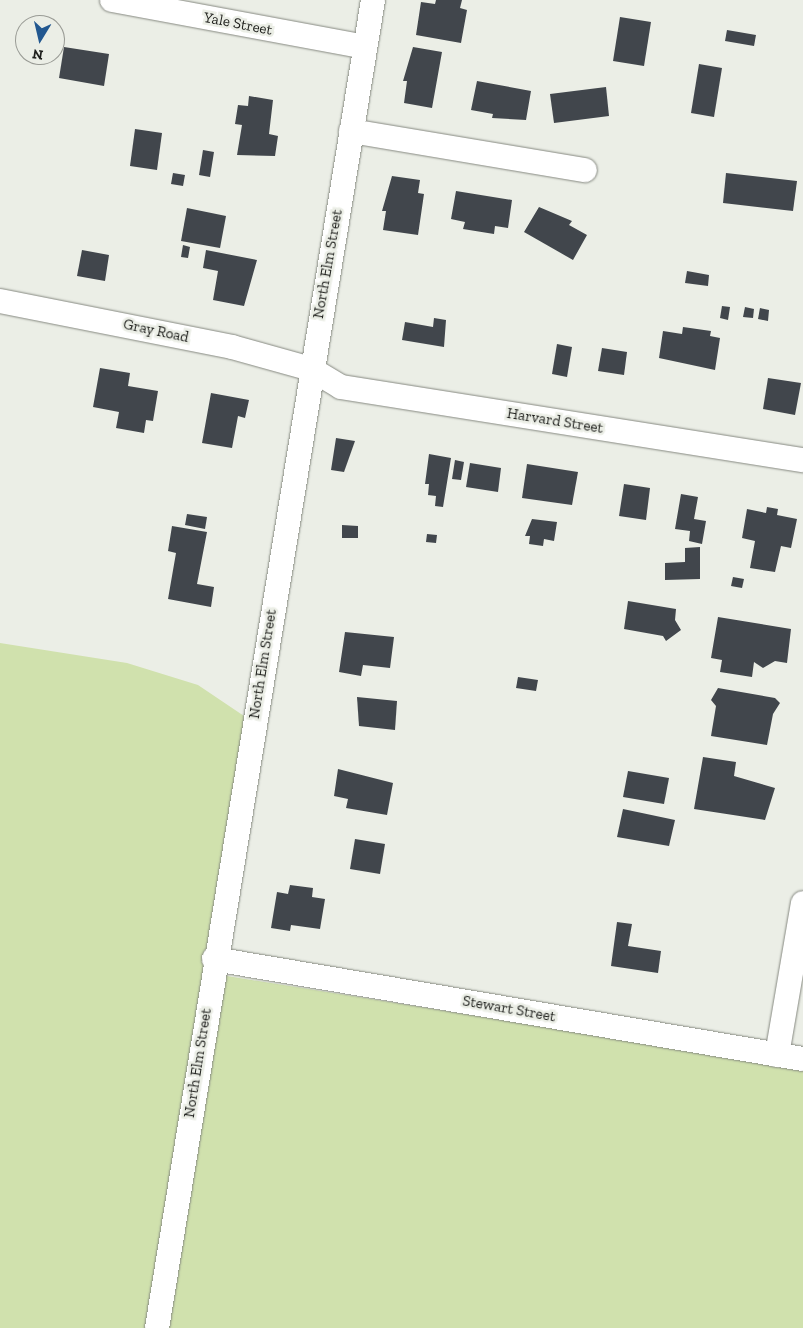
<!DOCTYPE html>
<style>
body{margin:0}
#map{position:relative;width:803px;height:1328px;overflow:hidden;background:#ebeee6;font-family:"Zilla Slab",serif}
div>[style]{position:absolute}
.green>*{inset:0;background:#d0e1ad}
.building>*{inset:0;background:#41464c}
.roads{filter:drop-shadow(0 0 1px #868981) drop-shadow(0 0 1px #868981)}
.minor>*{height:24px;margin:-12px;padding:0 12px;transform-origin:12px;border-radius:12px;background:#fff}
span{translate:-50% -50%;white-space:nowrap;text-align:center;line-height:1.15;-webkit-text-stroke:5px #ebeee6;paint-order:stroke}
.street-label{font-size:15px;color:#1d1e1b}
.north{position:absolute;left:15px;top:15px;width:50px;height:50px;box-sizing:border-box;background:#ebeee6;border:1px solid #999b95;border-radius:50%;rotate:189deg;font-size:14px;font-weight:700;line-height:20px;text-align:center;color:#1d1e1b}
.north::after{content:'';display:block;margin:auto;width:18px;height:22px;background:#225890;clip-path:polygon(50% 0,100% 100%,50% 72%,0 100%)}
</style>
<div id="map">
<div class="green">
<i style="clip-path:polygon(0 643px,127px 663px,198px 685px,244px 716px,227px 976px,803px 1068px,803px 1328px,0 1328px)"></i>
</div>
<div class="building">
<i style="clip-path:polygon(436px 0,462px 0,460px 8px,467px 10px,461px 43px,416px 35px,421px 2px,435px 4px)"></i>
<i style="clip-path:polygon(620px 17px,651px 22px,644px 66px,613px 61px)"></i>
<i style="clip-path:polygon(727px 30px,756px 35px,754px 46px,725px 41px)"></i>
<i style="clip-path:polygon(64px 47px,109px 54px,104px 86px,59px 78px)"></i>
<i style="clip-path:polygon(413px 47px,442px 52px,432px 108px,404px 103px,407px 81px,403px 81px)"></i>
<i style="clip-path:polygon(699px 64px,722px 68px,714px 117px,691px 113px)"></i>
<i style="clip-path:polygon(477px 81px,531px 91px,526px 120px,492px 118px,493px 114px,471px 110px)"></i>
<i style="clip-path:polygon(606px 87px,609px 116px,554px 123px,550px 94px)"></i>
<i style="clip-path:polygon(249px 96px,273px 100px,269px 134px,278px 136px,275px 156px,237px 155px,242px 125px,235px 124px,238px 105px,248px 106px)"></i>
<i style="clip-path:polygon(135px 129px,162px 133px,157px 170px,130px 166px)"></i>
<i style="clip-path:polygon(203px 150px,214px 152px,210px 177px,199px 175px)"></i>
<i style="clip-path:polygon(173px 173px,185px 175px,183px 186px,171px 184px)"></i>
<i style="clip-path:polygon(726px 173px,797px 181px,793px 211px,723px 203px)"></i>
<i style="clip-path:polygon(392px 176px,420px 180px,418px 193px,424px 194px,418px 235px,383px 230px,386px 211px,382px 211px)"></i>
<i style="clip-path:polygon(456px 191px,512px 200px,508px 228px,495px 226px,494px 234px,463px 229px,465px 222px,451px 219px)"></i>
<i style="clip-path:polygon(539px 207px,572px 221px,569px 225px,587px 235px,573px 260px,524px 232px)"></i>
<i style="clip-path:polygon(187px 208px,226px 216px,220px 248px,181px 241px)"></i>
<i style="clip-path:polygon(183px 245px,190px 247px,188px 258px,181px 257px)"></i>
<i style="clip-path:polygon(82px 250px,109px 255px,105px 281px,77px 276px)"></i>
<i style="clip-path:polygon(206px 250px,257px 260px,244px 306px,213px 300px,218px 271px,203px 268px)"></i>
<i style="clip-path:polygon(687px 271px,709px 275px,708px 286px,685px 283px)"></i>
<i style="clip-path:polygon(722px 306px,730px 307px,728px 320px,720px 318px)"></i>
<i style="clip-path:polygon(745px 307px,754px 309px,753px 318px,743px 317px)"></i>
<i style="clip-path:polygon(760px 308px,769px 310px,768px 321px,758px 319px)"></i>
<i style="clip-path:polygon(434px 318px,446px 320px,444px 347px,402px 340px,405px 322px,433px 327px)"></i>
<i style="clip-path:polygon(683px 327px,711px 331px,710px 336px,720px 338px,715px 370px,659px 358px,663px 331px,682px 334px)"></i>
<i style="clip-path:polygon(557px 344px,572px 347px,567px 377px,552px 374px)"></i>
<i style="clip-path:polygon(602px 348px,627px 352px,624px 375px,598px 371px)"></i>
<i style="clip-path:polygon(100px 368px,130px 373px,128px 386px,158px 391px,153px 421px,146px 420px,144px 433px,116px 428px,119px 412px,93px 407px)"></i>
<i style="clip-path:polygon(768px 378px,801px 383px,795px 415px,763px 409px)"></i>
<i style="clip-path:polygon(211px 393px,249px 400px,245px 418px,238px 416px,232px 448px,202px 443px)"></i>
<i style="clip-path:polygon(336px 438px,355px 441px,344px 472px,331px 470px)"></i>
<i style="clip-path:polygon(429px 454px,451px 458px,443px 507px,435px 506px,436px 496px,428px 495px,429px 484px,425px 484px)"></i>
<i style="clip-path:polygon(455px 460px,464px 462px,461px 480px,452px 479px)"></i>
<i style="clip-path:polygon(470px 463px,501px 468px,498px 492px,466px 487px)"></i>
<i style="clip-path:polygon(527px 464px,578px 472px,572px 505px,522px 498px)"></i>
<i style="clip-path:polygon(624px 484px,650px 488px,646px 520px,619px 516px)"></i>
<i style="clip-path:polygon(681px 494px,698px 497px,694px 519px,706px 521px,702px 544px,689px 541px,690px 531px,675px 529px)"></i>
<i style="clip-path:polygon(767px 507px,778px 509px,777px 515px,797px 519px,791px 548px,781px 546px,775px 572px,750px 568px,755px 541px,742px 538px,747px 509px,766px 513px)"></i>
<i style="clip-path:polygon(187px 514px,207px 517px,205px 529px,185px 525px)"></i>
<i style="clip-path:polygon(532px 519px,557px 522px,554px 541px,544px 539px,543px 546px,529px 544px,530px 536px,525px 536px)"></i>
<i style="clip-path:polygon(342px 525px,358px 526px,358px 538px,342px 538px)"></i>
<i style="clip-path:polygon(172px 526px,207px 532px,197px 584px,214px 587px,211px 607px,168px 599px,176px 553px,168px 551px)"></i>
<i style="clip-path:polygon(427px 534px,437px 535px,436px 543px,426px 542px)"></i>
<i style="clip-path:polygon(700px 547px,700px 579px,665px 580px,665px 563px,685px 562px,685px 548px)"></i>
<i style="clip-path:polygon(733px 577px,744px 579px,742px 588px,731px 586px)"></i>
<i style="clip-path:polygon(628px 601px,676px 609px,675px 620px,681px 630px,666px 641px,663px 636px,624px 629px)"></i>
<i style="clip-path:polygon(718px 617px,791px 629px,787px 663px,775px 661px,763px 668px,754px 662px,752px 677px,720px 672px,722px 660px,711px 658px)"></i>
<i style="clip-path:polygon(345px 632px,394px 637px,390px 668px,363px 665px,361px 676px,339px 672px)"></i>
<i style="clip-path:polygon(518px 677px,538px 680px,536px 691px,516px 688px)"></i>
<i style="clip-path:polygon(718px 688px,775px 698px,780px 703px,773px 714px,767px 745px,711px 736px,716px 706px,711px 700px)"></i>
<i style="clip-path:polygon(357px 697px,397px 701px,395px 730px,359px 726px)"></i>
<i style="clip-path:polygon(703px 757px,736px 762px,734px 776px,775px 788px,765px 820px,694px 809px)"></i>
<i style="clip-path:polygon(338px 769px,393px 783px,387px 815px,346px 808px,348px 799px,334px 796px)"></i>
<i style="clip-path:polygon(628px 771px,669px 778px,664px 804px,623px 797px)"></i>
<i style="clip-path:polygon(623px 809px,675px 820px,669px 846px,617px 837px)"></i>
<i style="clip-path:polygon(355px 839px,385px 844px,380px 874px,350px 869px)"></i>
<i style="clip-path:polygon(290px 885px,313px 888px,312px 897px,325px 899px,320px 929px,291px 925px,290px 931px,271px 928px,277px 892px,288px 894px)"></i>
<i style="clip-path:polygon(617px 922px,632px 924px,628px 946px,661px 951px,658px 973px,611px 966px)"></i>
</div>
<div class="roads">
<div class="minor">
<i style="left:112px;top:0;width:257px;rotate:10.5deg"></i>
<i style="left:351px;top:131px;width:237px;rotate:9.5deg"></i>
<i style="left:0;top:301px;width:237px;rotate:11.2deg"></i>
<i style="left:232px;top:347px;width:82px;rotate:15.6deg"></i>
<i style="left:311px;top:369px;width:35px;rotate:31deg"></i>
<i style="left:341px;top:387px;width:468px;rotate:9deg"></i>
<i style="left:214px;top:959px;width:597px;rotate:9.64deg"></i>
<i style="left:777px;top:1055px;width:154px;rotate:-80.3deg"></i>
<i style="left:157px;top:1328px;width:1345px;rotate:-80.76deg"></i>
</div>
</div>
<div class="street-label">
<span style="left:238px;top:24px;rotate:11deg">Yale Street</span>
<span style="left:328px;top:264px;rotate:-80deg">North Elm Street</span>
<span style="left:156px;top:331px;rotate:12deg">Gray Road</span>
<span style="left:555px;top:421px;rotate:9deg">Harvard Street</span>
<span style="left:263px;top:664px;rotate:-81deg">North Elm Street</span>
<span style="left:509px;top:1009px;rotate:10deg">Stewart Street</span>
<span style="left:198px;top:1063px;rotate:-81deg">North Elm Street</span>
</div>
<div class="north">N</div>
</div>
